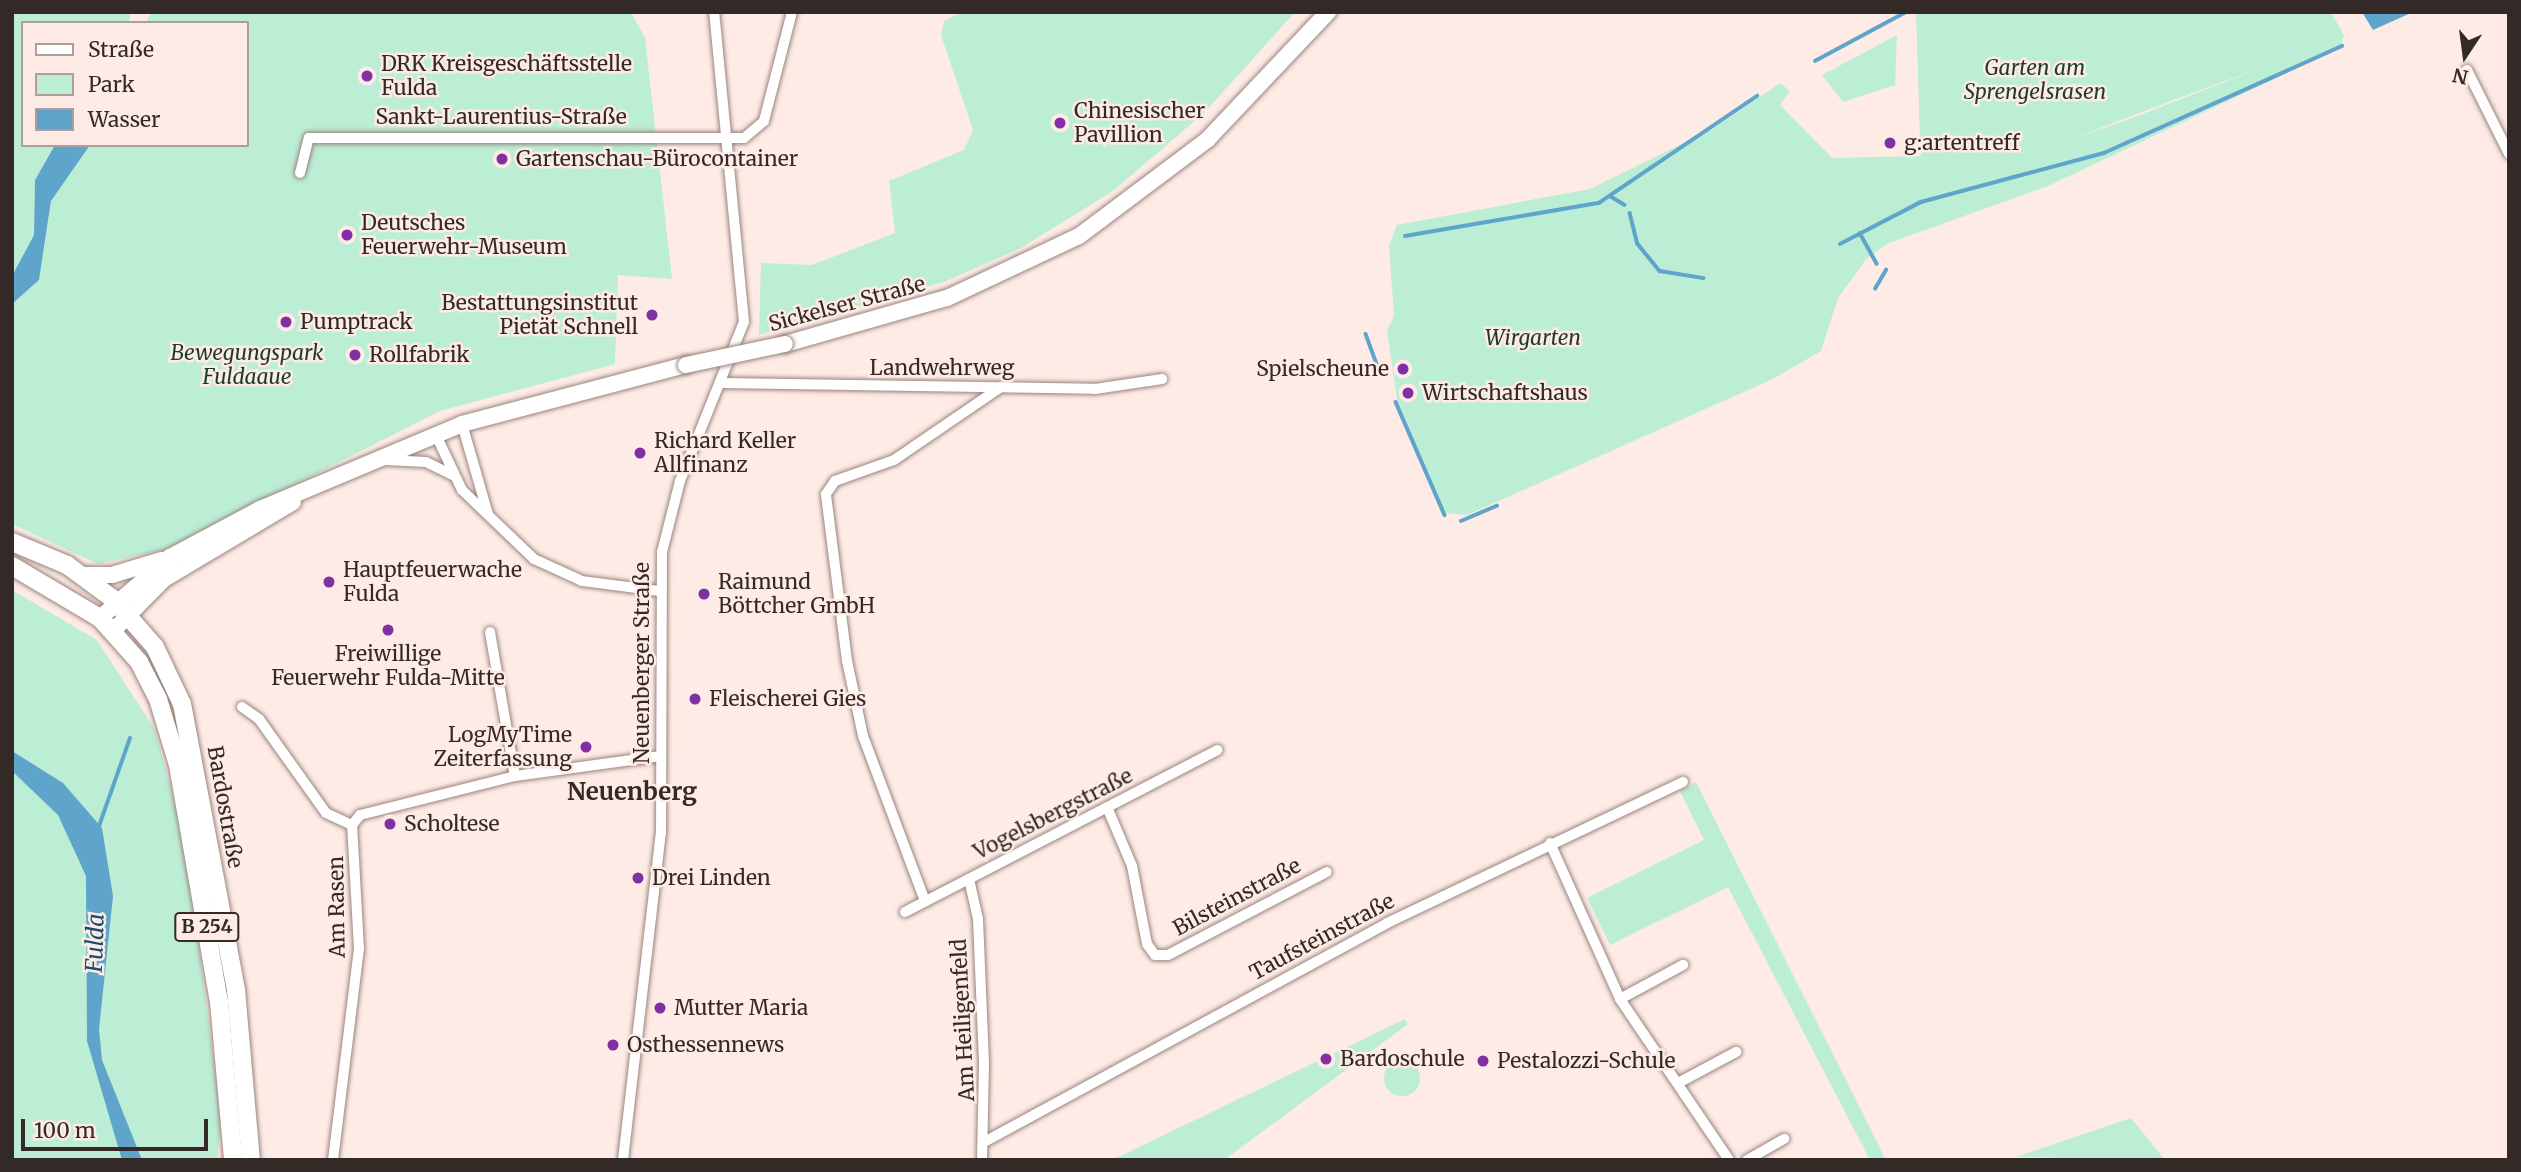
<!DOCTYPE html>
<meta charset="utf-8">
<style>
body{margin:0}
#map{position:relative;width:2521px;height:1172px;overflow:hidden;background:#feebe5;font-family:Merriweather,serif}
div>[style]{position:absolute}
.green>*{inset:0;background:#bcedd5}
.round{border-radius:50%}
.water>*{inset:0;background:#5fa4cb}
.stream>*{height:3.5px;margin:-1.75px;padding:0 1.75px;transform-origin:1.75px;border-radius:1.75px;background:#5fa4cb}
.roads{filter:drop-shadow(0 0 2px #99847d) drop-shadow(0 0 2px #99847d)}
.minor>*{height:10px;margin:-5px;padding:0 5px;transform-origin:5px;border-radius:5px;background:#fff}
.secondary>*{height:16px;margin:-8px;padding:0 8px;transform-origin:8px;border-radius:8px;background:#fff}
.primary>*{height:18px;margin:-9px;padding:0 9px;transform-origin:9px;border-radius:9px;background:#fff}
.bridges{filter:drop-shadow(0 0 2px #99847d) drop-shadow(0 0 2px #99847d)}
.secondary-bridge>*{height:16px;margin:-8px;padding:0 8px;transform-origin:8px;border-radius:8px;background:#fff}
.dots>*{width:19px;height:19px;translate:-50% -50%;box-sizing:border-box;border:4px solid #feebe5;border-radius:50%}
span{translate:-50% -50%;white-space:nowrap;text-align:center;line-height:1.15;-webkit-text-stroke:5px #feebe5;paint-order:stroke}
.shield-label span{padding:2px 5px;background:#feebe5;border:2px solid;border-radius:5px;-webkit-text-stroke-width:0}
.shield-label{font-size:19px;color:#332a27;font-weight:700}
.poi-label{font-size:21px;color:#332a27}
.left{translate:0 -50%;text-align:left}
.right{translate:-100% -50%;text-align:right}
.park-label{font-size:21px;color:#1b3d2e;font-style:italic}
.street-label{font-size:21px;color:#332a27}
.water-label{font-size:23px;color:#184e6a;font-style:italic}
.quarter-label{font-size:24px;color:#332a27;font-weight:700}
.frame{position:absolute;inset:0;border:14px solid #332a27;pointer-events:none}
.legend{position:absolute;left:21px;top:21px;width:228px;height:126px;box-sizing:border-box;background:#feebe5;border:2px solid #ad9e99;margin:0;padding:9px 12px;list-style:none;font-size:21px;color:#332a27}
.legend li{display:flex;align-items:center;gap:14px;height:35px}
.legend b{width:35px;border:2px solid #ad9e99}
.north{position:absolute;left:2430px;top:21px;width:70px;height:70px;-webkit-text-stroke:5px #feebe5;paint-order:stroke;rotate:193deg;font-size:19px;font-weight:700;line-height:28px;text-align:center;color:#332a27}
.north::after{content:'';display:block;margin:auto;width:24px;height:32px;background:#332a27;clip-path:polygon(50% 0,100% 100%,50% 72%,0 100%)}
.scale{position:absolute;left:21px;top:1119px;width:187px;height:32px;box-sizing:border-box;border:4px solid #332a27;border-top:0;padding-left:9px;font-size:21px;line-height:24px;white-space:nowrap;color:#332a27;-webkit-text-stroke:5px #feebe5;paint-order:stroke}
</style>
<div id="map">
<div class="green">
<i style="clip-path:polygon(12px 12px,131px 12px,129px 23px,23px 23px,23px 145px,55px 145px,35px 180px,34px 235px,12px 276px)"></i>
<i style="clip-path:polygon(151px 12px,631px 12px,645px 38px,672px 279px,618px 275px,615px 364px,440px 411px,167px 549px,98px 564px,12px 524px,12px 304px,39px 280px,51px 201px,80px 151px,90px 145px,247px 145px,247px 23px,146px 23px)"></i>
<i style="clip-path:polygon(963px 12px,1295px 12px,1204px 113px,1113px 191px,1019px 249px,944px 282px,759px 335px,761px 263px,812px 265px,895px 233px,889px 181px,964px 150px,973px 130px,941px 35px,944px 21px)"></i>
<i style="clip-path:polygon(evenodd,1916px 12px,2331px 12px,2344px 36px,2340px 48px,2048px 186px,1889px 243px,1866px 259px,1838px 298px,1821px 351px,1773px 379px,1467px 515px,1445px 513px,1397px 399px,1387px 331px,1394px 316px,1389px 245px,1397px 225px,1590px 189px,1714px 128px,1780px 83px,1790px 91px,1780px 105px,1832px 158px,1919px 156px,1932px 142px,1920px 139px,1916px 12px,2271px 64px,2127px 120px,2074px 138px,2155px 107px,2271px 64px)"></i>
<i style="clip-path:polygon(1897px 35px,1895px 85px,1843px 102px,1822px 75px)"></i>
<i style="clip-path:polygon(12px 590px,97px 640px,155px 730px,186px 845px,221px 1119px,217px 1160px,12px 1160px)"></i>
<i style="clip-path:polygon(1696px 782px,1886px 1160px,1870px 1160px,1728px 887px,1610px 945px,1587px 898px,1704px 840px,1680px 791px)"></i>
<i style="clip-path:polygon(1405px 1019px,1408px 1024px,1224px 1160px,1112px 1160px)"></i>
<i class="round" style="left:1384px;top:1060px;width:36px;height:36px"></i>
<i style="clip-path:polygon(2131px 1118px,2165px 1160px,2016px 1157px)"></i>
</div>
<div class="water">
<i style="clip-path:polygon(2362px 12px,2413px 12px,2373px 30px)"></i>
<i style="clip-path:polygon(55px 145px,90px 145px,51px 201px,39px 280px,12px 304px,12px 276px,34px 235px,35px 180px)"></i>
<i style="clip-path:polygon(12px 751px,63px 783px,102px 828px,113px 896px,99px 1029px,102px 1060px,142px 1160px,122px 1160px,87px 1041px,86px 876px,58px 815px,12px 771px)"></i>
</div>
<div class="stream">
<i style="left:1815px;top:61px;width:103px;rotate:-28.3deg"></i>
<i style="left:1610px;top:196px;width:17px;rotate:31deg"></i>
<i style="left:1630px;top:213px;width:32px;rotate:76deg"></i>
<i style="left:1638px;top:244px;width:35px;rotate:51deg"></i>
<i style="left:1660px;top:271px;width:44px;rotate:9.2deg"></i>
<i style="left:1860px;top:233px;width:35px;rotate:61deg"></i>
<i style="left:1405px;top:236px;width:197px;rotate:-9.7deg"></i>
<i style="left:1599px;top:203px;width:191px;rotate:-34.1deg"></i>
<i style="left:1840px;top:244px;width:91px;rotate:-27.4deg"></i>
<i style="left:1921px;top:202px;width:189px;rotate:-15deg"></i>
<i style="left:2104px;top:153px;width:261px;rotate:-24.2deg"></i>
<i style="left:1875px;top:289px;width:22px;rotate:-60deg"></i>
<i style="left:1366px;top:334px;width:35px;rotate:70deg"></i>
<i style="left:1396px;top:402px;width:123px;rotate:66.6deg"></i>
<i style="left:1461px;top:521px;width:39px;rotate:-23deg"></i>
<i style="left:98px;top:829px;width:96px;rotate:-70.6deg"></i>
</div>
<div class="roads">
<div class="minor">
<i style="left:2467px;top:70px;width:94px;rotate:63.4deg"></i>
<i style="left:300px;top:173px;width:36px;rotate:-76deg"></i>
<i style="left:309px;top:138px;width:435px"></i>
<i style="left:744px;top:138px;width:26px;rotate:-40deg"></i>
<i style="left:764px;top:121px;width:113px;rotate:-75.6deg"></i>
<i style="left:722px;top:383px;width:373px;rotate:0.9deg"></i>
<i style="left:1095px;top:389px;width:68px;rotate:-8.5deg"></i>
<i style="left:462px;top:424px;width:94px;rotate:73.9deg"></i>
<i style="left:435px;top:433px;width:63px;rotate:64.7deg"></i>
<i style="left:462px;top:490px;width:100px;rotate:43.8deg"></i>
<i style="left:534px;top:559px;width:53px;rotate:24.6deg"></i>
<i style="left:582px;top:581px;width:79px;rotate:7.3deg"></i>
<i style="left:386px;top:460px;width:40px;rotate:2.9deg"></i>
<i style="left:426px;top:462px;width:30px;rotate:26deg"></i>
<i style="left:490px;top:632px;width:146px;rotate:80.2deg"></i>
<i style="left:242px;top:707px;width:21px;rotate:35deg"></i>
<i style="left:259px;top:719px;width:115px;rotate:54.5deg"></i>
<i style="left:326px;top:813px;width:29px;rotate:25deg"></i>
<i style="left:1107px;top:807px;width:64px;rotate:67deg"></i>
<i style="left:1132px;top:866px;width:79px;rotate:79.1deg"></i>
<i style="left:1147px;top:944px;width:14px;rotate:54deg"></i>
<i style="left:1155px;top:955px;width:13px"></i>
<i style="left:1168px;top:955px;width:179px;rotate:-27.6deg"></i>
<i style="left:1550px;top:843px;width:171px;rotate:65.8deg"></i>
<i style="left:1620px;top:999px;width:194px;rotate:55.9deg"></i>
<i style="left:969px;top:879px;width:41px;rotate:77.3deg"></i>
<i style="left:978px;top:919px;width:145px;rotate:87.6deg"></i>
<i style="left:984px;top:1064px;width:96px;rotate:91.2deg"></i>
<i style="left:925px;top:901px;width:176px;rotate:-110.6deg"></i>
<i style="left:863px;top:736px;width:77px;rotate:-102deg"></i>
<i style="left:847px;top:661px;width:168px;rotate:-97.2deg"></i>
<i style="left:826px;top:494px;width:16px;rotate:-55deg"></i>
<i style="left:835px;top:481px;width:63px;rotate:-19.6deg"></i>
<i style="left:894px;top:460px;width:130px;rotate:-34.3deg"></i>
<i style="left:905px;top:912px;width:352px;rotate:-27.4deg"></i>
<i style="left:1620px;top:999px;width:72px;rotate:-28.4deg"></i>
<i style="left:1680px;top:1082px;width:64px;rotate:-28.2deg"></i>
<i style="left:986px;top:1141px;width:456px;rotate:-28.5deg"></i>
<i style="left:1387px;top:923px;width:328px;rotate:-25.5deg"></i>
<i style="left:333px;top:1160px;width:213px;rotate:-83deg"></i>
<i style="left:359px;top:949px;width:124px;rotate:-93.2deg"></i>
<i style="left:352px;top:825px;width:13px;rotate:-51deg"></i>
<i style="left:360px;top:815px;width:160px;rotate:-14.1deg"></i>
<i style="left:515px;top:776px;width:147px;rotate:-7.8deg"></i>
<i style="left:623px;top:1160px;width:328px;rotate:-83.4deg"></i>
<i style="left:661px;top:834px;width:282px;rotate:-89.8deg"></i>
<i style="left:662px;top:552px;width:73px;rotate:-75.8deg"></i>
<i style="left:680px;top:481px;width:171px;rotate:-68.1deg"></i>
<i style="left:744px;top:322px;width:311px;rotate:-95.5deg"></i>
<i style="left:1747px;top:1160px;width:43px;rotate:-29.6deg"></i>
</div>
<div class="secondary">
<i style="left:785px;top:344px;width:168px;rotate:-15.9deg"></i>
<i style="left:947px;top:298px;width:146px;rotate:-25.2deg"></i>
<i style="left:1079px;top:236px;width:161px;rotate:-36.9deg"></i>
<i style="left:1208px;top:139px;width:175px;rotate:-46.6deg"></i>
<i style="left:83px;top:575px;width:29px"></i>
<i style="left:112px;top:575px;width:51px;rotate:-17deg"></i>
<i style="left:100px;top:618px;width:93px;rotate:-41.1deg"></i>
<i style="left:170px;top:557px;width:102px;rotate:-28.1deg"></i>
<i style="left:260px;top:509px;width:219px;rotate:-22.8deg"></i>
<i style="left:462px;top:424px;width:232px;rotate:-14.8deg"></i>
<i style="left:113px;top:631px;width:73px;rotate:-45.6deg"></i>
<i style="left:164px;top:579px;width:150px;rotate:-30.8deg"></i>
</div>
<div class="primary">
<i style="left:12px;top:542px;width:60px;rotate:22.7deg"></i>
<i style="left:67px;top:565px;width:56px;rotate:36.3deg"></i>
<i style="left:112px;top:598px;width:65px;rotate:48.7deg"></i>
<i style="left:155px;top:647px;width:63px;rotate:64.7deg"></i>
<i style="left:182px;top:704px;width:291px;rotate:79.3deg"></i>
<i style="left:236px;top:990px;width:171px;rotate:85deg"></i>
<i style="left:12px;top:566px;width:102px;rotate:30.6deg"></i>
<i style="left:100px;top:618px;width:59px;rotate:48.4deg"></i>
<i style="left:139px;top:662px;width:42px;rotate:62.8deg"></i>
<i style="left:158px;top:699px;width:69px;rotate:73.1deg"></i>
<i style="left:178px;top:765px;width:241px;rotate:80.2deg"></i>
<i style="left:219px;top:1002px;width:159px;rotate:84.9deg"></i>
</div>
</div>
<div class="bridges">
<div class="secondary-bridge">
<i style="left:686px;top:365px;width:101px;rotate:-12deg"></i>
</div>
</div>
<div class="dots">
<i style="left:367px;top:76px;background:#7f30a1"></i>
<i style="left:1060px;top:123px;background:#7f30a1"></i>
<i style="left:1890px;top:143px;background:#7f30a1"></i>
<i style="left:502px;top:159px;background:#7f30a1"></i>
<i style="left:347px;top:235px;background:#7f30a1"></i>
<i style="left:652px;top:315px;background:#7f30a1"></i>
<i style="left:286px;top:322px;background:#7f30a1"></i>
<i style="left:355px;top:355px;background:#7f30a1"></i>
<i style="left:1403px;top:369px;background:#7f30a1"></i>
<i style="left:1408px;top:393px;background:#7f30a1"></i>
<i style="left:640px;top:453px;background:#7f30a1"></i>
<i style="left:329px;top:582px;background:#7f30a1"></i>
<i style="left:704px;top:594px;background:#7f30a1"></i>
<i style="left:388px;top:630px;background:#7f30a1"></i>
<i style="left:695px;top:699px;background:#7f30a1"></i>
<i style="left:586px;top:747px;background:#7f30a1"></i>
<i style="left:390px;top:824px;background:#7f30a1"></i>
<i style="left:638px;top:878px;background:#7f30a1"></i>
<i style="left:660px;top:1008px;background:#7f30a1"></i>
<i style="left:613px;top:1045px;background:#7f30a1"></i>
<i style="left:1326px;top:1059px;background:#7f30a1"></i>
<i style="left:1483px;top:1061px;background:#7f30a1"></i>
</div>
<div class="shield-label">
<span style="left:207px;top:927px">B 254</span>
</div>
<div class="poi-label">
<span class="left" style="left:381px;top:76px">DRK Kreisgeschäftsstelle<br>Fulda</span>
<span class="left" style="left:1074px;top:123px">Chinesischer<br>Pavillion</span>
<span class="left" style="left:1904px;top:143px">g:artentreff</span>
<span class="left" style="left:516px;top:159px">Gartenschau-Bürocontainer</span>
<span class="left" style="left:361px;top:235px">Deutsches<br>Feuerwehr-Museum</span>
<span class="right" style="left:638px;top:315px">Bestattungsinstitut<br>Pietät Schnell</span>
<span class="left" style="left:300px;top:322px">Pumptrack</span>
<span class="left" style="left:369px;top:355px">Rollfabrik</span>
<span class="right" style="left:1389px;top:369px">Spielscheune</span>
<span class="left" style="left:1422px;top:393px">Wirtschaftshaus</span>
<span class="left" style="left:654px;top:453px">Richard Keller<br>Allfinanz</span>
<span class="left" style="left:343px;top:582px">Hauptfeuerwache<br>Fulda</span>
<span class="left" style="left:718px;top:594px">Raimund<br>Böttcher GmbH</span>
<span style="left:388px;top:666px">Freiwillige<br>Feuerwehr Fulda-Mitte</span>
<span class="left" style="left:709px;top:699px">Fleischerei Gies</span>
<span class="right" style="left:572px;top:747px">LogMyTime<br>Zeiterfassung</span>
<span class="left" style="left:404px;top:824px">Scholtese</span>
<span class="left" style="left:652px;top:878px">Drei Linden</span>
<span class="left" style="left:674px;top:1008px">Mutter Maria</span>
<span class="left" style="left:627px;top:1045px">Osthessennews</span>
<span class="left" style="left:1340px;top:1059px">Bardoschule</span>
<span class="left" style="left:1497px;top:1061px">Pestalozzi-Schule</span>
</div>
<div class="park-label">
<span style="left:2035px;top:80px">Garten am<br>Sprengelsrasen</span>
<span style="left:1533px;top:338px">Wirgarten</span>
<span style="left:247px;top:365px">Bewegungspark<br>Fuldaaue</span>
</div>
<div class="street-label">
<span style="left:501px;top:117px">Sankt-Laurentius-Straße</span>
<span style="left:847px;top:304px;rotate:-15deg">Sickelser Straße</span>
<span style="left:942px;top:368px">Landwehrweg</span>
<span style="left:642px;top:663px;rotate:-90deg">Neuenberger Straße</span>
<span style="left:225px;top:807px;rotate:80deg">Bardostraße</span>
<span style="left:1053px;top:814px;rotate:-27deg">Vogelsbergstraße</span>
<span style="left:1237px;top:897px;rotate:-28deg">Bilsteinstraße</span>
<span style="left:337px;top:907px;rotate:-91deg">Am Rasen</span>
<span style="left:1322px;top:937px;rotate:-28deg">Taufsteinstraße</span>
<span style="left:963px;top:1020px;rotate:-93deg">Am Heiligenfeld</span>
</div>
<div class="water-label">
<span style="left:95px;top:943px;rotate:-88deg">Fulda</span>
</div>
<div class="quarter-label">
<span style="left:632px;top:792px">Neuenberg</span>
</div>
<div class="frame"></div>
<ul class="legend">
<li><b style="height:9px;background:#fff"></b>Straße</li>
<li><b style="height:19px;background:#bcedd5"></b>Park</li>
<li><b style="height:19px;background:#5fa4cb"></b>Wasser</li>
</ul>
<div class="north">N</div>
<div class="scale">100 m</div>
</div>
